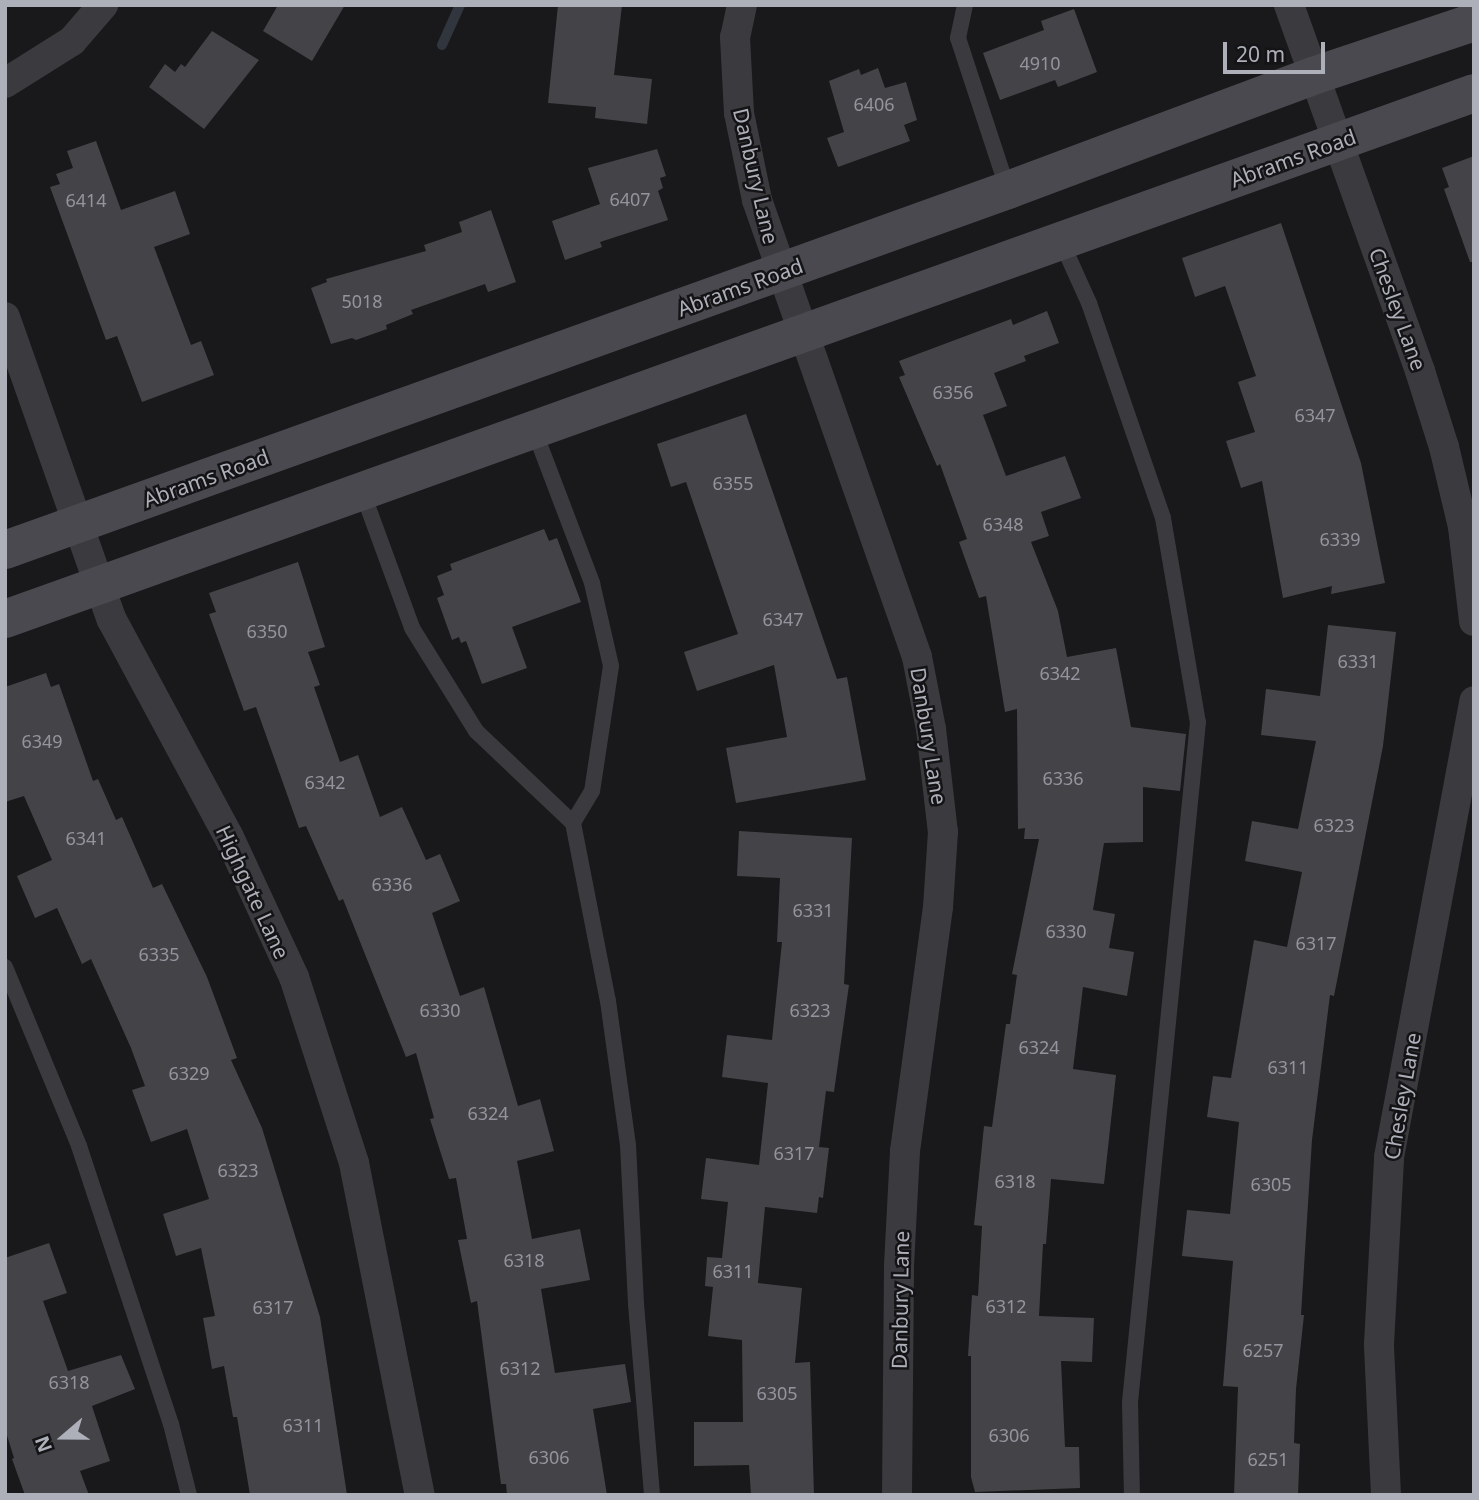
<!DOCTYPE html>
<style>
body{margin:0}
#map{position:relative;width:1479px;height:1500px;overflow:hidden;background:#19191b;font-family:"Noto Sans",sans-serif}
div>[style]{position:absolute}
.stream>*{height:10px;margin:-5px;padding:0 5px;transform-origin:5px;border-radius:5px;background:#31363e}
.building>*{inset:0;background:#444448}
.lane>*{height:16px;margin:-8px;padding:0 8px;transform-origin:8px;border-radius:8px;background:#3b3b3f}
.street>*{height:30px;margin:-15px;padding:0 15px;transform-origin:15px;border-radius:15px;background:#3b3b3f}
.secondary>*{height:38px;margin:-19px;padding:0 19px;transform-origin:19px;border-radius:19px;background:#49494f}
span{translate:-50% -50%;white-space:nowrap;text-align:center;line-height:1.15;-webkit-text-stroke:5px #141416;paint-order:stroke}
.number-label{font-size:18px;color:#93949d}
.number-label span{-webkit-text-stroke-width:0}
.street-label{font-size:21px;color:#adafb9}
.frame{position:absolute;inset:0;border:7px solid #adafb9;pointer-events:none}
.north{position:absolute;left:28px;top:1402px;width:70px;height:70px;-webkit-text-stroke:5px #141416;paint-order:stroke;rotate:250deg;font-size:19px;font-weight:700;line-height:28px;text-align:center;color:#adafb9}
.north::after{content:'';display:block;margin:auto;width:24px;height:32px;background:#adafb9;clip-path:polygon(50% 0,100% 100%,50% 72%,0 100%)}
.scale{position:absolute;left:1223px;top:42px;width:102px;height:32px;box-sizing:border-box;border:4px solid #adafb9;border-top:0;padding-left:9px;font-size:21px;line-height:24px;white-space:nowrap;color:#adafb9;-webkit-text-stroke:5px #141416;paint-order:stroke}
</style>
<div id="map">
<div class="stream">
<i style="left:442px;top:45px;width:44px;rotate:-65.8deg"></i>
</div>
<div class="building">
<i style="clip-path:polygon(278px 5px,345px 5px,312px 61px,263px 31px)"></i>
<i style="clip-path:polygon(558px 5px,622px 5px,614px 75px,652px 79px,647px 124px,595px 118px,596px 107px,548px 103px)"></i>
<i style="clip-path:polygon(1074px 9px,1097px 72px,1058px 87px,1055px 80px,1000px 100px,983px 53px,1044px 30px,1041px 21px)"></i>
<i style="clip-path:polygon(212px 31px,259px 60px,204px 129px,149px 87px,165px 64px,175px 72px,181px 64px,185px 67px)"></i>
<i style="clip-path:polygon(878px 68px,885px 88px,906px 82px,917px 120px,904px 125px,910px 141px,838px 167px,827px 138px,844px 132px,829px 81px,859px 69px,861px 75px)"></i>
<i style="clip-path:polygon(96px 141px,121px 210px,175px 191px,190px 234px,154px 247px,191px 345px,201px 341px,214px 375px,142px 402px,117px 336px,106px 340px,50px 187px,60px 184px,56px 174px,73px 168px,67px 151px)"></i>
<i style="clip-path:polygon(657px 149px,666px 176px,660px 178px,663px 188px,658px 191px,668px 220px,600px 242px,602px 247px,565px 260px,552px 221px,600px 204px,588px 168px)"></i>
<i style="clip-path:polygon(1474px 156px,1474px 262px,1470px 262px,1444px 189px,1449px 187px,1442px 168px)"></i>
<i style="clip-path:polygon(491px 210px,516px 282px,488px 292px,485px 284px,411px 310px,413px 314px,386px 325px,387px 329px,356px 340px,352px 338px,331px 344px,311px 288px,327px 282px,326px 279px,426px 251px,424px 245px,462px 232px,459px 222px)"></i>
<i style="clip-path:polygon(1281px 223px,1361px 463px,1385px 583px,1331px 594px,1332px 586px,1283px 598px,1262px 481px,1241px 488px,1226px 441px,1255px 432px,1238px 382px,1256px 376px,1225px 286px,1195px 297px,1182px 258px)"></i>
<i style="clip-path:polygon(1047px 311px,1059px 343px,1024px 356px,1026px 361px,994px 373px,1007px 406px,983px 415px,1006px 476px,1065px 456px,1081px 498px,1041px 512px,1049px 536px,1031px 542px,1058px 611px,1067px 657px,1116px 648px,1131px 727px,1186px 734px,1180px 791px,1143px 787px,1143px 842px,1104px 843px,1093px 910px,1115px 914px,1109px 948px,1134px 952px,1127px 996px,1083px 987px,1073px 1069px,1116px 1075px,1104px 1184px,1051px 1179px,1046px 1244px,1043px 1244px,1039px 1316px,1094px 1318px,1092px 1362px,1061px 1361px,1065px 1447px,1079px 1447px,1080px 1488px,975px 1492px,971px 1477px,971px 1356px,968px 1356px,972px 1295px,978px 1296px,982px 1226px,974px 1225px,984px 1126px,992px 1127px,1006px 1024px,1010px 1024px,1017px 975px,1012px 974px,1039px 839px,1024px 839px,1025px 828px,1018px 829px,1017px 709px,1005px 712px,986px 596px,979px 598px,959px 542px,967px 539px,940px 464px,937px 466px,899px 377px,905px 375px,899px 361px,1011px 319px,1013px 325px)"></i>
<i style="clip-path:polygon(746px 414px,837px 679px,847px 677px,866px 780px,736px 803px,726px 748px,787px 737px,774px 665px,697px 691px,684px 652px,738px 634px,686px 482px,671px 487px,657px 444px)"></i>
<i style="clip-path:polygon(544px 529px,549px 541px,557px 538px,581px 602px,512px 627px,527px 668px,482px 684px,466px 641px,461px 643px,459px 637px,452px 640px,437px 598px,444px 595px,437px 576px,452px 570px,450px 564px)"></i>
<i style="clip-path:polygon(298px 562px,325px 647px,308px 652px,320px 685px,314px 687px,340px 762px,358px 755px,380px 817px,402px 807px,426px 860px,440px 854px,460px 901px,432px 913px,460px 996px,484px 987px,518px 1106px,540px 1099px,554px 1151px,517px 1161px,532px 1239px,580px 1229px,590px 1280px,541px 1289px,555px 1373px,625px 1364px,631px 1402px,593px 1409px,607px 1495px,507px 1495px,506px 1484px,501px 1484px,477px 1301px,471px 1303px,458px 1240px,467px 1239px,456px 1178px,449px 1179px,430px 1119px,434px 1118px,416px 1053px,406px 1057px,343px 899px,339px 901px,306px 826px,299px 828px,256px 707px,244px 711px,209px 614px,216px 612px,209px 593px)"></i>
<i style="clip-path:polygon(1328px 625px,1396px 632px,1383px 746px,1334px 996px,1330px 995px,1312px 1140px,1301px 1315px,1304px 1315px,1296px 1389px,1294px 1443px,1300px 1444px,1298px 1495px,1234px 1495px,1238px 1387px,1223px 1386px,1233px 1261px,1182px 1256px,1187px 1210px,1230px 1214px,1239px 1122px,1207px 1117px,1213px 1076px,1231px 1078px,1254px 940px,1287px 947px,1302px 872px,1245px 861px,1252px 821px,1298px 829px,1316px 741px,1261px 735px,1266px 689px,1320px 696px)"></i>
<i style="clip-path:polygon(46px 673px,51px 687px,59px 684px,93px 781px,98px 779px,116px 820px,122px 817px,153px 888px,162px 884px,207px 977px,237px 1058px,231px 1060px,262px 1128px,320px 1317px,347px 1495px,250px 1495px,237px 1417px,233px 1417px,224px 1366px,212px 1369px,203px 1318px,215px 1316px,201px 1248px,176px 1256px,163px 1214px,209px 1199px,187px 1129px,151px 1142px,132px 1090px,145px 1086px,131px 1048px,91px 959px,82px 964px,57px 908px,35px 918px,17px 876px,52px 860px,24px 796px,5px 802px,5px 687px)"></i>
<i style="clip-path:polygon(739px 831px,852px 838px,844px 984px,849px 985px,834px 1092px,826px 1091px,819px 1147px,829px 1148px,823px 1198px,819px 1197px,817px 1213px,765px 1207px,758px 1283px,802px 1288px,795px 1363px,810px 1362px,814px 1495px,751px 1495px,749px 1465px,694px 1466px,694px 1422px,743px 1422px,742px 1340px,708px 1336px,713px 1287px,705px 1286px,707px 1257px,722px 1258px,728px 1202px,701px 1199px,706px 1158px,759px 1165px,768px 1083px,722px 1077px,727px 1035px,772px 1040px,782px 942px,777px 942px,780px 878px,737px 876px)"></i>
<i style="clip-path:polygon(49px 1243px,67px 1293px,43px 1301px,68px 1371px,121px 1355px,135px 1389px,92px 1406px,110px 1461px,80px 1471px,89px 1495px,25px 1495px,12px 1459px,14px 1458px,5px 1429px,5px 1258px)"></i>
</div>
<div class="lane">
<i style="left:965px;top:5px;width:34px;rotate:102deg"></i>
<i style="left:958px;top:38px;width:160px;rotate:71.8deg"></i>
<i style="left:1061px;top:241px;width:68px;rotate:65.7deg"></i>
<i style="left:1089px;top:303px;width:227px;rotate:71deg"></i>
<i style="left:1163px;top:518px;width:207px;rotate:80.3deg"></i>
<i style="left:1198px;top:722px;width:683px;rotate:95.71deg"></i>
<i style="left:1130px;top:1402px;width:93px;rotate:88.8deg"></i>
<i style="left:534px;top:430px;width:164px;rotate:69.2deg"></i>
<i style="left:592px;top:583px;width:85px;rotate:77.1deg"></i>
<i style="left:611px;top:666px;width:126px;rotate:98.6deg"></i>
<i style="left:592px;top:791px;width:37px;rotate:121deg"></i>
<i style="left:362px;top:491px;width:146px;rotate:69.9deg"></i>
<i style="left:412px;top:628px;width:121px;rotate:58.1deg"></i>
<i style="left:476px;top:731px;width:134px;rotate:43.5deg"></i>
<i style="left:573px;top:823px;width:181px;rotate:78.9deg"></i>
<i style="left:608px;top:1001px;width:145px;rotate:82.1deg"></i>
<i style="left:628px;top:1145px;width:159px;rotate:87.1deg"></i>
<i style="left:636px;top:1304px;width:192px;rotate:85.2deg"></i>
<i style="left:5px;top:967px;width:194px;rotate:67.5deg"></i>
<i style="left:79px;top:1146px;width:293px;rotate:71.7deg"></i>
<i style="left:171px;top:1424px;width:73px;rotate:75.8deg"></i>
</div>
<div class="street">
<i style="left:742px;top:5px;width:33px;rotate:102deg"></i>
<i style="left:735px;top:37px;width:76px;rotate:87deg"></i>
<i style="left:739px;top:113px;width:89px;rotate:78.3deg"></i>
<i style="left:757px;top:200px;width:484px;rotate:70.7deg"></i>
<i style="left:917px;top:657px;width:73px;rotate:79deg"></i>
<i style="left:931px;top:729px;width:104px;rotate:83.4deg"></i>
<i style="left:943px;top:832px;width:75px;rotate:93.8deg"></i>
<i style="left:938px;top:907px;width:246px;rotate:97.7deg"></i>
<i style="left:905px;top:1151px;width:116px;rotate:93deg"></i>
<i style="left:899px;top:1267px;width:228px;rotate:90.5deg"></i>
<i style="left:1289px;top:5px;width:389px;rotate:70.3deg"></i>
<i style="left:1420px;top:371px;width:80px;rotate:72.5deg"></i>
<i style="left:1444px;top:447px;width:82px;rotate:76.6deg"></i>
<i style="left:1463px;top:527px;width:95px;rotate:83.3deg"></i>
<i style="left:5px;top:83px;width:79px;rotate:-32.1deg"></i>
<i style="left:72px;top:41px;width:48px;rotate:-49.3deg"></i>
<i style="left:5px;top:317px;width:321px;rotate:70.6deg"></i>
<i style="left:112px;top:620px;width:244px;rotate:61.7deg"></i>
<i style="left:228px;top:835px;width:157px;rotate:65.1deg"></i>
<i style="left:294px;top:977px;width:195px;rotate:72.1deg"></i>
<i style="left:354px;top:1163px;width:338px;rotate:78.8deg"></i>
<i style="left:1386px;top:1495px;width:151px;rotate:-92.7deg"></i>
<i style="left:1379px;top:1344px;width:187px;rotate:-86.9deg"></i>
<i style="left:1389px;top:1157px;width:464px;rotate:-79.4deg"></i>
</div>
<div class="secondary">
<i style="left:5px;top:550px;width:1066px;rotate:-19.74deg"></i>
<i style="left:1008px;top:190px;width:326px;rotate:-20.5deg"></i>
<i style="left:1313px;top:76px;width:170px;rotate:-18.5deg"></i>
<i style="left:5px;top:619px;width:1560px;rotate:-19.7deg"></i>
</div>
<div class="number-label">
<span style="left:1040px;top:63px">4910</span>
<span style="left:874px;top:104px">6406</span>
<span style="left:630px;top:199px">6407</span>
<span style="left:86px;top:200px">6414</span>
<span style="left:362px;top:301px">5018</span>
<span style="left:953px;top:392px">6356</span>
<span style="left:1315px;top:415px">6347</span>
<span style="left:733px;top:483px">6355</span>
<span style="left:1003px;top:524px">6348</span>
<span style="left:1340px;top:539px">6339</span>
<span style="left:783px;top:619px">6347</span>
<span style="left:267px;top:631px">6350</span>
<span style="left:1358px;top:661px">6331</span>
<span style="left:1060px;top:673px">6342</span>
<span style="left:42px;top:741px">6349</span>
<span style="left:1063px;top:778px">6336</span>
<span style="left:325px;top:782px">6342</span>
<span style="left:1334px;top:825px">6323</span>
<span style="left:86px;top:838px">6341</span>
<span style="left:392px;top:884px">6336</span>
<span style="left:813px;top:910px">6331</span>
<span style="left:1066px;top:931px">6330</span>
<span style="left:1316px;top:943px">6317</span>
<span style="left:159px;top:954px">6335</span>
<span style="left:440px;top:1010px">6330</span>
<span style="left:810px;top:1010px">6323</span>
<span style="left:1039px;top:1047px">6324</span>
<span style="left:1288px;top:1067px">6311</span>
<span style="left:189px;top:1073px">6329</span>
<span style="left:488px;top:1113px">6324</span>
<span style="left:794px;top:1153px">6317</span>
<span style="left:238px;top:1170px">6323</span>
<span style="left:1015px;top:1181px">6318</span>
<span style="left:1271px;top:1184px">6305</span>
<span style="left:524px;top:1260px">6318</span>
<span style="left:733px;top:1271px">6311</span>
<span style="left:1006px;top:1306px">6312</span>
<span style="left:273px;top:1307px">6317</span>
<span style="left:1263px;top:1350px">6257</span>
<span style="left:520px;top:1368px">6312</span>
<span style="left:69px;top:1382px">6318</span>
<span style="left:777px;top:1393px">6305</span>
<span style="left:303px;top:1425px">6311</span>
<span style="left:1009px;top:1435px">6306</span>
<span style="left:549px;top:1457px">6306</span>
<span style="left:1268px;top:1459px">6251</span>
</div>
<div class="street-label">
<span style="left:1293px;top:158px;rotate:-20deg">Abrams Road</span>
<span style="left:756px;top:176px;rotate:77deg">Danbury Lane</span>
<span style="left:740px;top:287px;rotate:-20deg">Abrams Road</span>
<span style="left:1398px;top:309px;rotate:70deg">Chesley Lane</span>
<span style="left:206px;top:478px;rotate:-20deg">Abrams Road</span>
<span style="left:929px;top:736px;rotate:81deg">Danbury Lane</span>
<span style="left:253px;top:892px;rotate:65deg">Highgate Lane</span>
<span style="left:1402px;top:1096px;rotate:-80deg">Chesley Lane</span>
<span style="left:900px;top:1300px;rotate:-89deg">Danbury Lane</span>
</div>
<div class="frame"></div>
<div class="north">N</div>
<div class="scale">20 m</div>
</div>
